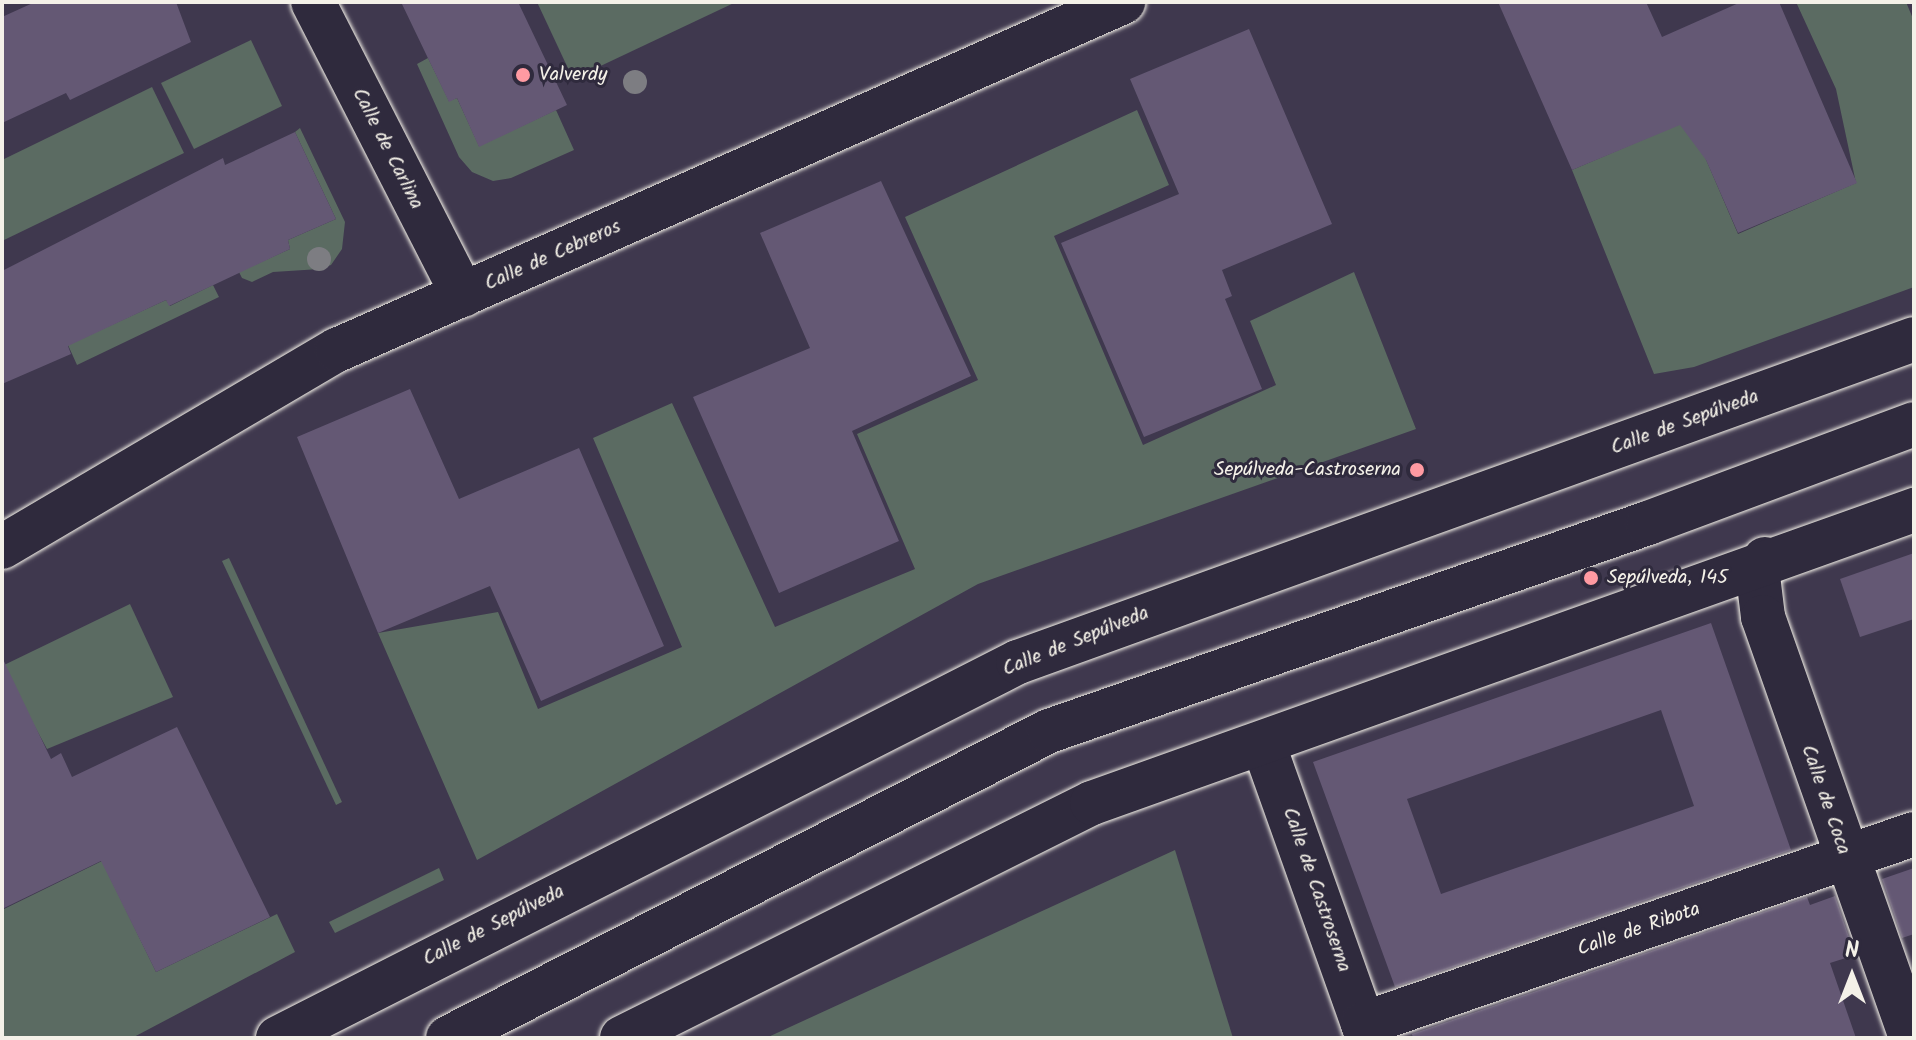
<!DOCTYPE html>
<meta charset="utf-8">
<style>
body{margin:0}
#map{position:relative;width:1916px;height:1040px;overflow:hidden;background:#3f384e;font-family:Kalam,sans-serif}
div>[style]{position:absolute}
.green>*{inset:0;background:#5b6b62}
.building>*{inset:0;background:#645874}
.roads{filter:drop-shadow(0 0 2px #f4f1e8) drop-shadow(0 0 2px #f4f1e8)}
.street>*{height:44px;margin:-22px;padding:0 22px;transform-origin:22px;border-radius:22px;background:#2f2a3d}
.secondary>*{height:44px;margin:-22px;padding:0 22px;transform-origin:22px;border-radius:22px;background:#2f2a3d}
.trees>*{width:24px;height:24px;margin:-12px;border-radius:50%;background:#7d7d82}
.dots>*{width:22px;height:22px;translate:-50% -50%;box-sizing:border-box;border:4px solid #2f2a3d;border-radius:50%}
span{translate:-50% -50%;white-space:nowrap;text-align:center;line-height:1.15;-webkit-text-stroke:6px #2f2a3d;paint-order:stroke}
.poi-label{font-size:20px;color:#f4f1e8}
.left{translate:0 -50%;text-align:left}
.right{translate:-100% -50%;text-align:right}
.street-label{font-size:20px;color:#f4f1e8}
.frame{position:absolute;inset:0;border:4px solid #f4f1e8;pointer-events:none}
.north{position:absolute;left:1812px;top:936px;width:80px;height:80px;-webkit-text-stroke:6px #2f2a3d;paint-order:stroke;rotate:0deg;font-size:22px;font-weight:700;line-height:32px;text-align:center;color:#f4f1e8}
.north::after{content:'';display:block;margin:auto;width:28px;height:36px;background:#f4f1e8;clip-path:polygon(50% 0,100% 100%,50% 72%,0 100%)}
</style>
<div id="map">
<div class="green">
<i style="clip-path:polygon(537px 2px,736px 2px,573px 79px)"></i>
<i style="clip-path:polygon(1796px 2px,1906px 2px,1914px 21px,1914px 287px,1694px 367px,1654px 374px,1572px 170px,1689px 120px,1738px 234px,1856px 183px,1836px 89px)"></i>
<i style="clip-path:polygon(251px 40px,282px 106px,194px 149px,161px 83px)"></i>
<i style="clip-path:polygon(428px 58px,449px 101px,457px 98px,479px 146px,556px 110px,574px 150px,511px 178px,493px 181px,472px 172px,459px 157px,417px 64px)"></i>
<i style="clip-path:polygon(152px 87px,184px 153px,2px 241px,2px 160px)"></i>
<i style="clip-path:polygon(1137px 110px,1169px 185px,1054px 236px,1143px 445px,1276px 385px,1250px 321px,1354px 272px,1416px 429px,978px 584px,477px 860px,378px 633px,498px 612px,538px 709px,682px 647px,593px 438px,672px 403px,775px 627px,915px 569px,857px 434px,978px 380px,905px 217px)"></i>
<i style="clip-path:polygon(300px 128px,345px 222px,342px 249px,331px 265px,320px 269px,273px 272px,252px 282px,242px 278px,239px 272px,290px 249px,288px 240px,336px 219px,295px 132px)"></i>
<i style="clip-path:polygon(213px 285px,219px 297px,77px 365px,68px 345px,166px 300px,170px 306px)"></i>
<i style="clip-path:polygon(229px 558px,342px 802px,336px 805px,222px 561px)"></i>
<i style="clip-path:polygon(130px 604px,173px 697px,47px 749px,2px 666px)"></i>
<i style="clip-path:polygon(1175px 850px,1233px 1038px,766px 1038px)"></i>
<i style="clip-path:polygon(102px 861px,156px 972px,277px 914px,295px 952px,132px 1038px,2px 1038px,2px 910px)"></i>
<i style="clip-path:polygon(439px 868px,444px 880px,335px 933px,329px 922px)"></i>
</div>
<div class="building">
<i style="clip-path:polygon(35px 2px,176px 2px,191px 42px,70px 100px,66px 93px,2px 123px,2px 17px)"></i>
<i style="clip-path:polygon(401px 2px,518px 2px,567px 105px,479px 147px,457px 98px,449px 102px)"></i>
<i style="clip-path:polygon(1498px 2px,1646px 2px,1662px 37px,1741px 2px,1779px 2px,1857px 183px,1738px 233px,1706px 160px,1680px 125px,1572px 170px)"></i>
<i style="clip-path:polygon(1249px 29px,1332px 224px,1222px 270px,1232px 296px,1225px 299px,1262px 389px,1144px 437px,1061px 243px,1179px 194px,1130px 79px)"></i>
<i style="clip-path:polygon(295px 132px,336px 219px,288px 240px,290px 249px,169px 306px,166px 300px,68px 346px,71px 354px,2px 384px,2px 271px,223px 158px,225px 165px)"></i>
<i style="clip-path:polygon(881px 181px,971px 376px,852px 431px,899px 541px,779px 593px,693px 397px,810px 348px,760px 233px)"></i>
<i style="clip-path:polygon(410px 389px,459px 499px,579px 448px,664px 646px,541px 701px,490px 586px,378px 633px,297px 437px)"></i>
<i style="clip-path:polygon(1914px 553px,1914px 619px,1860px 637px,1840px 579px)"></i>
<i style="clip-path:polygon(evenodd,1711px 623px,1791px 850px,1395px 987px,1313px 762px,1711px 623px,1661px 710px,1694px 806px,1441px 894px,1407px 799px,1661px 710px)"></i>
<i style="clip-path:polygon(2px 657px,51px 759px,61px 753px,72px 777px,177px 727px,270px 917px,156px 972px,101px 861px,2px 909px)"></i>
<i style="clip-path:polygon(1914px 868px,1914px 934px,1902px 938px,1882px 879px)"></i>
<i style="clip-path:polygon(1835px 896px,1855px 955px,1830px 963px,1856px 1038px,1413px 1038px,1412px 1034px,1807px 897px,1810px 905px)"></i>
</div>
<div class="roads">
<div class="street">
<i style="left:313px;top:2px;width:329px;rotate:62.9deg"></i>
<i style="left:2px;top:547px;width:389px;rotate:-30.5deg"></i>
<i style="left:337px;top:350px;width:860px;rotate:-23.88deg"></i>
<i style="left:1765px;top:559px;width:18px;rotate:112deg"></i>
<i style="left:1758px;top:576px;width:41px;rotate:83deg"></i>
<i style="left:1763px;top:617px;width:446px;rotate:70.6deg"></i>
<i style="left:1263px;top:743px;width:313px;rotate:70.4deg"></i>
<i style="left:1363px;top:1024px;width:583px;rotate:-19.03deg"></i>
<i style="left:622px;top:1038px;width:525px;rotate:-26.57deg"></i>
<i style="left:1092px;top:803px;width:873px;rotate:-19.62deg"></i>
</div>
<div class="secondary">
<i style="left:278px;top:1038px;width:830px;rotate:-26.94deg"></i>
<i style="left:1018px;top:662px;width:952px;rotate:-19.82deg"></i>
<i style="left:448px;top:1038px;width:675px;rotate:-27.06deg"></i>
<i style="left:1049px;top:731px;width:634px;rotate:-19.15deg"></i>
<i style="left:1648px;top:523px;width:284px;rotate:-20.4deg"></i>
</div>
</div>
<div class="trees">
<i style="left:635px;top:82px"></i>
<i style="left:319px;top:259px"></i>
</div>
<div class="dots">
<i style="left:523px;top:75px;background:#ff9aa2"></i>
<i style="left:1417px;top:470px;background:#ff9aa2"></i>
<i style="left:1591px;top:578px;background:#ff9aa2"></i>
</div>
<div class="poi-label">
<span class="left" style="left:539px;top:75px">Valverdy</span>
<span class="right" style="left:1401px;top:470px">Sepúlveda-Castroserna</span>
<span class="left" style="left:1607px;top:578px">Sepúlveda, 145</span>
</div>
<div class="street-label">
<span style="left:387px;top:149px;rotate:63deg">Calle de Carlina</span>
<span style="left:553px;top:256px;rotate:-24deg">Calle de Cebreros</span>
<span style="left:1685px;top:423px;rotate:-20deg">Calle de Sepúlveda</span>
<span style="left:1076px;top:642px;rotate:-22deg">Calle de Sepúlveda</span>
<span style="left:1825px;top:800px;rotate:71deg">Calle de Coca</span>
<span style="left:1316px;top:890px;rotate:71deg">Calle de Castroserna</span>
<span style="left:494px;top:926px;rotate:-27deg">Calle de Sepúlveda</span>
<span style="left:1639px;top:930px;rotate:-19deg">Calle de Ribota</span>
</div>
<div class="frame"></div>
<div class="north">N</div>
</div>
